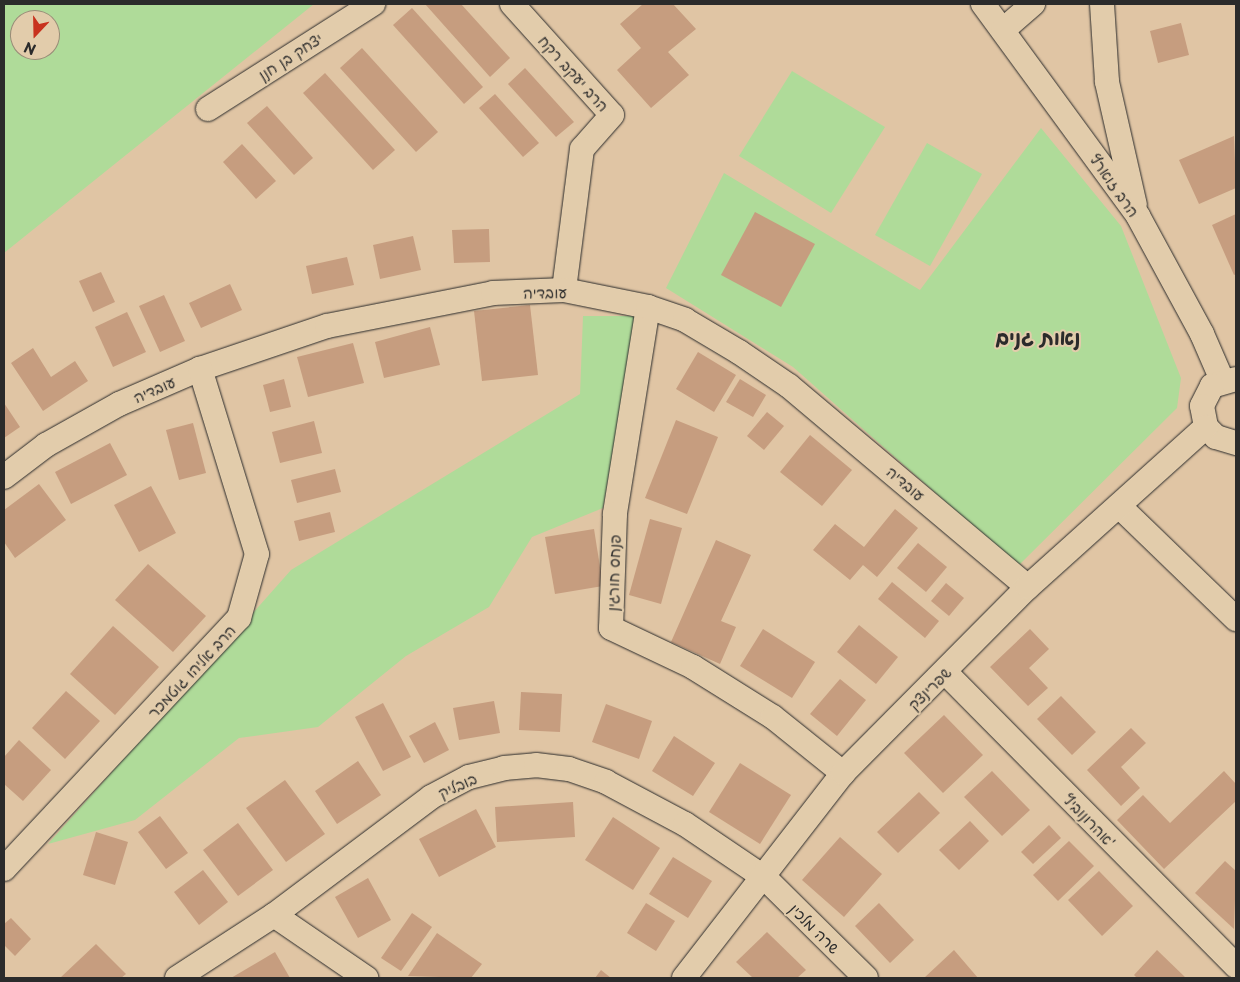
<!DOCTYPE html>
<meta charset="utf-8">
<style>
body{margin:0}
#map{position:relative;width:1240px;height:982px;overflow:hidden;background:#e0c5a4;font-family:"Playpen Sans","Playpen Sans Hebrew",sans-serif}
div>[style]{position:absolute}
.green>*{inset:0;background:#afdb99}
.building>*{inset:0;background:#c69d7f}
.roads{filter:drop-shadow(0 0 1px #2b2b2b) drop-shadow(0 0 1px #2b2b2b)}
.minor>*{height:24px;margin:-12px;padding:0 12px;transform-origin:12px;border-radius:12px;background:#e2ccab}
span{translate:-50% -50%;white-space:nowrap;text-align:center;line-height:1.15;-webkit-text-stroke:4px #e2ccab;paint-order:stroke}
.street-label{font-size:15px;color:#2b2b2b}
.district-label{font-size:20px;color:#2b2b2b;font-weight:700}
.frame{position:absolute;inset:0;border:5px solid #2b2b2b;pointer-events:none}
.north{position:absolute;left:10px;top:10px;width:50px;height:50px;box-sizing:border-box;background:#e2ccab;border:1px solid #998c78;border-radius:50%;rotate:201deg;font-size:14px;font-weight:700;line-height:20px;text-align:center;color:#2b2b2b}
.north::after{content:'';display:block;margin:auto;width:18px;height:22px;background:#c8321e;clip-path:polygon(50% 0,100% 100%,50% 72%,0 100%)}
</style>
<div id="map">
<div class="green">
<i style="clip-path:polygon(evenodd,4px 4px,314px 4px,4px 253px,4px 4px,20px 20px,50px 20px,50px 50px,20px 50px,20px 20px)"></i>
<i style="clip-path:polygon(792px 71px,885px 127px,831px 213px,739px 156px)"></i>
<i style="clip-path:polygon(1041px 128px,1121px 226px,1181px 378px,1177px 408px,1018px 566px,793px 367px,666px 288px,724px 173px,920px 290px)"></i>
<i style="clip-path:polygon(927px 143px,982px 174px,930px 266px,875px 235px)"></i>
<i style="clip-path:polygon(583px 316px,638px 316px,603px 508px,532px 537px,489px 607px,406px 656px,318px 727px,239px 738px,135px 820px,48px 844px,291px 570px,580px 394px)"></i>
</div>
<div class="building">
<i style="clip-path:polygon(425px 4px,461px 4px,510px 58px,490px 77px)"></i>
<i style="clip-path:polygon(643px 4px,673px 4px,696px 29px,668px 52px,689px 75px,651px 108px,617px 70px,641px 48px,620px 24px)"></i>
<i style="clip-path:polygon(412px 8px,483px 87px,464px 104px,393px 25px)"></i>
<i style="clip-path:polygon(1181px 23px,1189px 55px,1158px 63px,1150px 31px)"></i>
<i style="clip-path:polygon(362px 48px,438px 132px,416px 152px,340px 68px)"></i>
<i style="clip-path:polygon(525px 68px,574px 122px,556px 137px,508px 84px)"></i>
<i style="clip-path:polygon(325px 73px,395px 150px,373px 170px,303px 93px)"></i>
<i style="clip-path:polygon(495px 94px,539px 143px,523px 157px,479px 108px)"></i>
<i style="clip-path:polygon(267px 106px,313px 158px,294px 175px,247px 123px)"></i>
<i style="clip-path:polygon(1234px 136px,1236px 188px,1199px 204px,1179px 160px)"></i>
<i style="clip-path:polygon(242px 144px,276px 181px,256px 199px,223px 162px)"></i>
<i style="clip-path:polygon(755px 212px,815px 244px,781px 307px,721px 275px)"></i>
<i style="clip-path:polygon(1236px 214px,1236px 274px,1234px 275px,1212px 225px)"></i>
<i style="clip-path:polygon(489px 229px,490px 262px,454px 263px,452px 230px)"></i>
<i style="clip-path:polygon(413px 236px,421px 270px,380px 279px,373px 245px)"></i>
<i style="clip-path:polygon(347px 257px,354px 285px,312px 294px,306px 266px)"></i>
<i style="clip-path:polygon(101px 272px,115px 302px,93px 312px,79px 281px)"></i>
<i style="clip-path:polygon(230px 284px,242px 310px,201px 328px,189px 303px)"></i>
<i style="clip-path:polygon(164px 295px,185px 341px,160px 352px,139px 306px)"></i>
<i style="clip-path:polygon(530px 305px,538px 375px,482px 381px,474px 311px)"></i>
<i style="clip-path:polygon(127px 312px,146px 352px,113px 367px,95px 327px)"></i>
<i style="clip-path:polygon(430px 327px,440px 365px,384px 378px,375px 342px)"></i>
<i style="clip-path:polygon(353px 343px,364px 383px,308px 397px,297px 357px)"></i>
<i style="clip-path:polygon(33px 348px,51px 377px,75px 361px,88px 381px,43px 411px,11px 363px)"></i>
<i style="clip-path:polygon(698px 352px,736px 375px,714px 412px,676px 389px)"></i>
<i style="clip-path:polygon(284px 379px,291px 407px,270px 412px,263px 385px)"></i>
<i style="clip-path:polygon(740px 379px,766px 395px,753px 417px,726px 402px)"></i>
<i style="clip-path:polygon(4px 403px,20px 427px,4px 438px)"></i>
<i style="clip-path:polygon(767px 412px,784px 426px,764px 450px,747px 436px)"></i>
<i style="clip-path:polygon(676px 420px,718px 437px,687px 514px,645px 498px)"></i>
<i style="clip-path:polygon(314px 421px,322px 453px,280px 463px,272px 432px)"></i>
<i style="clip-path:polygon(193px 423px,206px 473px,179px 480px,166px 430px)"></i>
<i style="clip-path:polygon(810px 435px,852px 470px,822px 506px,780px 472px)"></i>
<i style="clip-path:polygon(110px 443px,127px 475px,71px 504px,55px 472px)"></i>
<i style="clip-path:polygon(335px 469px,341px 492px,297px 503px,291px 480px)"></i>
<i style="clip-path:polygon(39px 484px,66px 520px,15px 558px,4px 542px,4px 510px)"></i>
<i style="clip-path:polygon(151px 486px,176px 533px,139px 552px,114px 505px)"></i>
<i style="clip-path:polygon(895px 509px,918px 528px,877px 577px,863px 565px,850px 580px,813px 550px,835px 524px,864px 547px)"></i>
<i style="clip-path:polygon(330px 512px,335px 532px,299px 541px,294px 521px)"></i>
<i style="clip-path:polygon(650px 519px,682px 528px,661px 604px,629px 595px)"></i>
<i style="clip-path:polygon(594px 529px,603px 586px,555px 594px,545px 537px)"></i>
<i style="clip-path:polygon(716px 540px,751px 555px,721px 621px,736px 627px,720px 664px,671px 642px)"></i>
<i style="clip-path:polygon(918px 543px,947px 567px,926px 592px,897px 568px)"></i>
<i style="clip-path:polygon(148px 564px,206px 616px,173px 652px,115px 600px)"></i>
<i style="clip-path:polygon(892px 582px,939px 621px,925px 638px,878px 599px)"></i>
<i style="clip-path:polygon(946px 583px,964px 598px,949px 616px,931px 601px)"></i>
<i style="clip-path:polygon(859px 625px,898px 657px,876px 684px,837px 652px)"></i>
<i style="clip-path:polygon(113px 626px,159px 667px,115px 715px,70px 674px)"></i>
<i style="clip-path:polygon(763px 629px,815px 662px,792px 698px,740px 666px)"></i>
<i style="clip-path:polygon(1030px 629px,1049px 649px,1029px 668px,1048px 688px,1028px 706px,990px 667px)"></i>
<i style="clip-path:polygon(840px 679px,866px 700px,837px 736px,810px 714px)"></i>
<i style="clip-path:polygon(66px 691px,100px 721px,65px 759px,32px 728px)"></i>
<i style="clip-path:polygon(521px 692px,562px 694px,560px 732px,519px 730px)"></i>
<i style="clip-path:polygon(1061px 696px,1096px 732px,1072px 755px,1037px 719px)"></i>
<i style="clip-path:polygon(494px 701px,500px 733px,459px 740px,453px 708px)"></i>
<i style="clip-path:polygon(383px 703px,411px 757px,383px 771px,355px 717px)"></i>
<i style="clip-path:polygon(606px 704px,652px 721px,639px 759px,592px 742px)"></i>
<i style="clip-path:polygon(944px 715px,983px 755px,943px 793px,904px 753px)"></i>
<i style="clip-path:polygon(435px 722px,449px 750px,424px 763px,409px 736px)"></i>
<i style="clip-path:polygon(1131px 728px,1146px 743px,1121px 767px,1140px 788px,1121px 806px,1087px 770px)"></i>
<i style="clip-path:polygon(674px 736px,715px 763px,693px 796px,652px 771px)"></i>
<i style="clip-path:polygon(19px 740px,51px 770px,23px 801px,4px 784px,4px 757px)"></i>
<i style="clip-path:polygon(358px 761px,381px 795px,337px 824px,315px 791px)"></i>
<i style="clip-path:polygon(740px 763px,791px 795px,760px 844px,709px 812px)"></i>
<i style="clip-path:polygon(992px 771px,1030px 810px,1002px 836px,964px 797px)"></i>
<i style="clip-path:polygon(1224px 771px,1236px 784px,1236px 801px,1164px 869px,1117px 820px,1143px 795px,1170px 823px)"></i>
<i style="clip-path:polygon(285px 780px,325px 834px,286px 862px,246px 808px)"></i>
<i style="clip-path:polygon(919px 792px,940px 813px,898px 853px,877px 832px)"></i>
<i style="clip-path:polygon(573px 802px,575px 837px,497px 842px,495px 807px)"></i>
<i style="clip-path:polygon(476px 809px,496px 847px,439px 877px,419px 839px)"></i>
<i style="clip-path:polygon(160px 816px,188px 853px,166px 869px,138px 832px)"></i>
<i style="clip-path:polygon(613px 817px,660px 848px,633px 890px,585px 860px)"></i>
<i style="clip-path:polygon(970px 821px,989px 841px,959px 870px,939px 850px)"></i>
<i style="clip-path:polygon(238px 823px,273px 870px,238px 896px,203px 850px)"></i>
<i style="clip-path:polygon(1049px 825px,1061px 838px,1033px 864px,1021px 852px)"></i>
<i style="clip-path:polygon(96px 832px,128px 842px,115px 885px,83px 875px)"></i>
<i style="clip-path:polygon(840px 837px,882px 874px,844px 917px,802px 880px)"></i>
<i style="clip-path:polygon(1069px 841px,1094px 866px,1058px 901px,1033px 875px)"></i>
<i style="clip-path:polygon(673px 857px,712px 881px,688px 918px,649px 894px)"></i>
<i style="clip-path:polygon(1225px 861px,1236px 871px,1234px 929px,1195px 893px)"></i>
<i style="clip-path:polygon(203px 870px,228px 902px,199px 925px,174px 892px)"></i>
<i style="clip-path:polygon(1099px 871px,1133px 906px,1102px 936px,1068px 900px)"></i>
<i style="clip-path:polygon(368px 878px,391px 920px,358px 938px,335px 897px)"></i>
<i style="clip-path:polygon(646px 903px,675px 921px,656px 951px,627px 933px)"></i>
<i style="clip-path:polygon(879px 903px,914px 940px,890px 963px,855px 926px)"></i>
<i style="clip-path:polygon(412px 913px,432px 927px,401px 971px,381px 958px)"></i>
<i style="clip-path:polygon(11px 918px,31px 939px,15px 956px,4px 945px,4px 924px)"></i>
<i style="clip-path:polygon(767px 932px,806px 970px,797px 978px,753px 978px,736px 962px)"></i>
<i style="clip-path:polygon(437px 933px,482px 964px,471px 978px,408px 976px)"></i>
<i style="clip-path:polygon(96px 944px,126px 974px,121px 978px,60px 978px)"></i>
<i style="clip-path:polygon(954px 950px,978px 978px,924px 978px)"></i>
<i style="clip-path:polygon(1157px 950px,1186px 978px,1137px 978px,1134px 975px)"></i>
<i style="clip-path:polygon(275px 952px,290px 978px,231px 978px)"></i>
<i style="clip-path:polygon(601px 970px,611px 978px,595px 978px)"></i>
</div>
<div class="roads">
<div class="minor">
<i style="left:512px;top:4px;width:149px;rotate:48deg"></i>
<i style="left:612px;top:115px;width:45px;rotate:131.4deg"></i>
<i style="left:582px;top:149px;width:142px;rotate:97.3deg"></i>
<i style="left:983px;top:4px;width:263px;rotate:53.8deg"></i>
<i style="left:1138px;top:216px;width:134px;rotate:61.5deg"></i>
<i style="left:1202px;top:334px;width:50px;rotate:66.5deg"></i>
<i style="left:1102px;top:4px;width:78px;rotate:86.3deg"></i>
<i style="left:1107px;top:82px;width:126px;rotate:77.2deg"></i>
<i style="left:1003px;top:30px;width:40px;rotate:-41deg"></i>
<i style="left:208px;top:109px;width:196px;rotate:-32.5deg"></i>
<i style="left:648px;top:307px;width:210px;rotate:99.1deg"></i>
<i style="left:615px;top:514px;width:114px;rotate:92deg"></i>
<i style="left:611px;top:628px;width:91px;rotate:25.4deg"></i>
<i style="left:693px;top:667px;width:94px;rotate:32deg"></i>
<i style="left:773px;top:717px;width:90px;rotate:38.7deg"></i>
<i style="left:1236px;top:379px;width:25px;rotate:164deg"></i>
<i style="left:1212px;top:386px;width:22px;rotate:117deg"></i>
<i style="left:1202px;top:406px;width:21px;rotate:79deg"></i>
<i style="left:1206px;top:427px;width:14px;rotate:45deg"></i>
<i style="left:1216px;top:437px;width:21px;rotate:17deg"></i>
<i style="left:4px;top:477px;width:53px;rotate:-37.3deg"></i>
<i style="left:46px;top:445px;width:84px;rotate:-29.3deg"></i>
<i style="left:119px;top:404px;width:88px;rotate:-23.4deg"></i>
<i style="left:200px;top:369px;width:134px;rotate:-18.7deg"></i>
<i style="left:327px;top:326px;width:169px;rotate:-11.2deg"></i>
<i style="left:493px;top:293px;width:71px;rotate:-2.4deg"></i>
<i style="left:564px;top:290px;width:86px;rotate:11.4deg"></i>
<i style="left:648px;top:307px;width:39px;rotate:19deg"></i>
<i style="left:685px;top:320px;width:63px;rotate:30.7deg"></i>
<i style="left:739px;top:352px;width:60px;rotate:34.2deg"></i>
<i style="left:789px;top:386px;width:312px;rotate:40.1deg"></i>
<i style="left:1119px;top:506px;width:163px;rotate:44deg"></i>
<i style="left:945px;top:672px;width:414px;rotate:45.3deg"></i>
<i style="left:4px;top:869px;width:344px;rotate:-46.9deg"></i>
<i style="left:239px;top:618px;width:66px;rotate:-74.3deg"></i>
<i style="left:257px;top:554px;width:194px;rotate:-107.1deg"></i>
<i style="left:274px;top:915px;width:112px;rotate:34.4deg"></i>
<i style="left:177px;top:978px;width:116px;rotate:-33deg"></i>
<i style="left:274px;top:915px;width:196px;rotate:-36.9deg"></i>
<i style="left:431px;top:797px;width:43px;rotate:-27.8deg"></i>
<i style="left:469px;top:777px;width:36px;rotate:-14deg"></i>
<i style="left:504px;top:768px;width:32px;rotate:-5deg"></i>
<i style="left:536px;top:765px;width:33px;rotate:7deg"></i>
<i style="left:569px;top:769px;width:39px;rotate:19deg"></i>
<i style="left:606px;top:782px;width:89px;rotate:28deg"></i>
<i style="left:685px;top:824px;width:97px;rotate:34deg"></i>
<i style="left:765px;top:878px;width:142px;rotate:44.7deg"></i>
<i style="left:684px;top:978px;width:259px;rotate:-52.2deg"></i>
<i style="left:843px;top:773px;width:262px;rotate:-45.2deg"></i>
<i style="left:1028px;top:587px;width:239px;rotate:-42deg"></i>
</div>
</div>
<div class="street-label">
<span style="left:290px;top:56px;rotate:-33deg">יצחק בן חנן</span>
<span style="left:574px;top:73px;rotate:48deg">הרב יעקב רקח</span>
<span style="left:1115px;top:185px;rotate:55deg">הרב זוארץ</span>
<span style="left:545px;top:292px;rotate:-1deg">עובדיה</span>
<span style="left:154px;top:389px;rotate:-24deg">עובדיה</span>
<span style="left:906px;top:483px;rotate:40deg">עובדיה</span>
<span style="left:613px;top:573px;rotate:-88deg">פנחס חורגין</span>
<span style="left:191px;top:671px;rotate:-47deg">הרב אליהו גוטמכר</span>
<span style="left:929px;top:688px;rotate:-45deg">שפרינצק</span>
<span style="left:457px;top:785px;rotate:-24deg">בובליק</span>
<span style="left:1090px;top:820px;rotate:46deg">אהרונוביץ'</span>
<span style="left:815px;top:928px;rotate:45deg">שרה מלכין</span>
</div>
<div class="district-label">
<span style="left:1038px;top:337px">נאות גנים</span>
</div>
<div class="frame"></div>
<div class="north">N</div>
</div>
